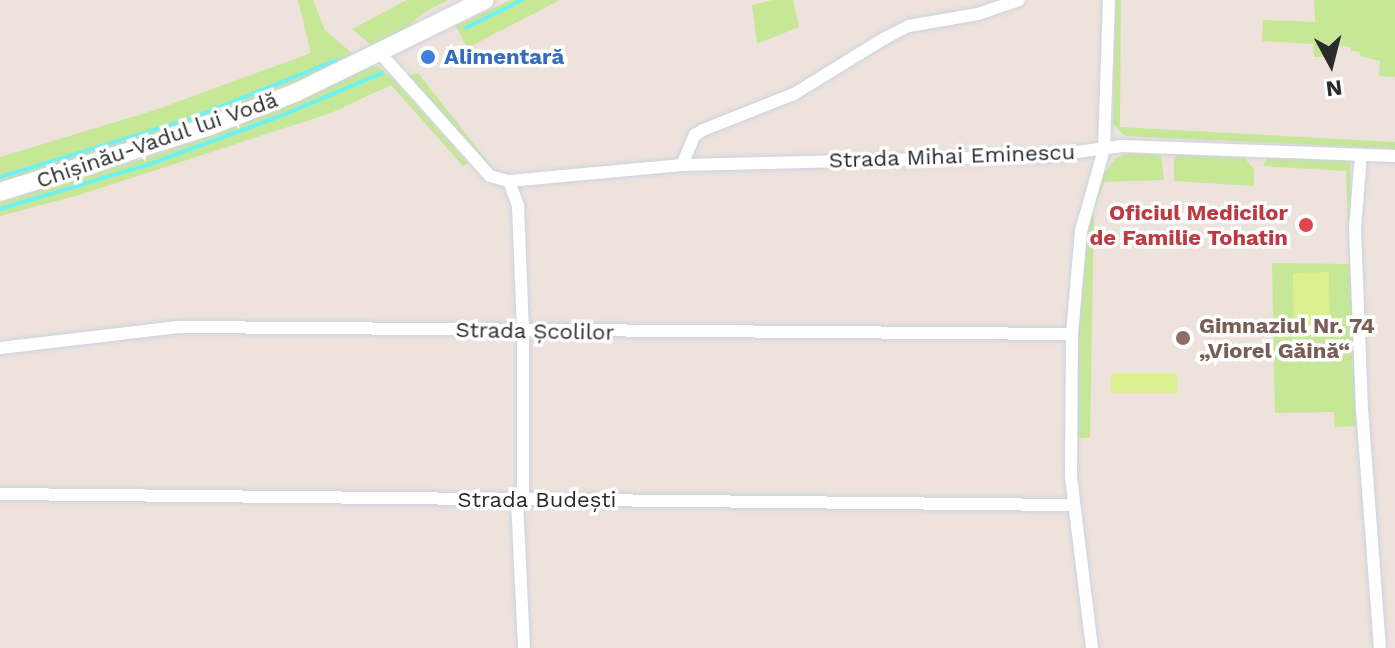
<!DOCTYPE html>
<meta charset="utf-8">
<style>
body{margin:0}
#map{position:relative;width:1395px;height:648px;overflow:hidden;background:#eee2dd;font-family:"Work Sans",sans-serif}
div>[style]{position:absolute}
.green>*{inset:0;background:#c6e796}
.pitch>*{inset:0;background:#deef92}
.stream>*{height:4px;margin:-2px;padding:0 2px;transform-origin:2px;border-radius:2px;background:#6af2f6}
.roads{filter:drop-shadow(0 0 2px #cbd3de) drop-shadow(0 0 2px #cbd3de)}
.street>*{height:12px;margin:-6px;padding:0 6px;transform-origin:6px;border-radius:6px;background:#fff}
.secondary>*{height:18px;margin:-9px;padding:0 9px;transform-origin:9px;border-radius:9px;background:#fff}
.dots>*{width:22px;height:22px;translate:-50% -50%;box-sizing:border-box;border:4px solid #fff;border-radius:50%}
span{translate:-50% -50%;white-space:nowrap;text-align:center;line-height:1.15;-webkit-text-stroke:7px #fff;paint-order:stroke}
.shop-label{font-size:22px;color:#366cbe;font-weight:700}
.left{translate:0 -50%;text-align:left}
.street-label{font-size:22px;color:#2b2b2b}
.health-label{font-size:22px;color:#be3a42;font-weight:700}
.right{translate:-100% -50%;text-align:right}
.education-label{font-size:22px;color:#785e54;font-weight:700}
.north{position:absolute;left:1291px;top:24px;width:80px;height:80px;-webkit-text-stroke:6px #fff;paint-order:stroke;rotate:173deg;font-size:22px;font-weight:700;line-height:32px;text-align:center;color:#2b2b2b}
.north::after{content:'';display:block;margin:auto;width:28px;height:36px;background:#2b2b2b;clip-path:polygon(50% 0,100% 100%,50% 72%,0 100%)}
</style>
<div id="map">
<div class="green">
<i style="clip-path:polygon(298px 0,313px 0,325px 30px,355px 56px,311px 78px,195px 122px,0 183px,0 157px,155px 110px,311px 53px)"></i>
<i style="clip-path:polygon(407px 0,448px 0,423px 13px,403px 31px,372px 46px,352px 29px)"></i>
<i style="clip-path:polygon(510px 0,560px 0,467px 48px,456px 26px)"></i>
<i style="clip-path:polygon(772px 0,793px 0,799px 27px,757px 44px,752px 5px)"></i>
<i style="clip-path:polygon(1115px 0,1121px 0,1120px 127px,1395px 142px,1395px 149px,1125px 136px,1113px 124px)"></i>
<i style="clip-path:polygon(1314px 0,1395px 0,1395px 77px,1379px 76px,1380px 61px,1360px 56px,1360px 52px,1351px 51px,1351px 47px,1327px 45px,1326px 57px,1314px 57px,1313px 44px,1262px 41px,1263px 20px,1315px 22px)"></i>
<i style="clip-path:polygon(371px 67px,379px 67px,391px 77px,468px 163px,463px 166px,391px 85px,331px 113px,79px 195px,0 216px,0 202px,155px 155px,251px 120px)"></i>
<i style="clip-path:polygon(418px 73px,491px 166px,484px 164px,409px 77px)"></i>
<i style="clip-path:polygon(1130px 153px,1161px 155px,1164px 180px,1104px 182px,1094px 209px,1090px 438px,1076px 438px,1080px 286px,1085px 243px,1099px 181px,1116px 158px)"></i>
<i style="clip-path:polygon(1178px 155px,1245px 158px,1254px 170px,1254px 186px,1174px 181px,1174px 158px)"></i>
<i style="clip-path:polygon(1268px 155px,1350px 159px,1356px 426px,1335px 427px,1334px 412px,1275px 413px,1272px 263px,1350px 264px,1346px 171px,1263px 166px)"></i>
</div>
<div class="pitch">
<i style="clip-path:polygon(1329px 272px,1330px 335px,1294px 336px,1293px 273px)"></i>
<i style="clip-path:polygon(1111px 373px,1177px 373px,1177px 393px,1111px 393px)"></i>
</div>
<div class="stream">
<i style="left:466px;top:28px;width:63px;rotate:-26.6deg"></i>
<i style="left:0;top:177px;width:199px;rotate:-17deg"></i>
<i style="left:190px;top:119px;width:158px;rotate:-21.9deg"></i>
<i style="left:0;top:209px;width:157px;rotate:-16.7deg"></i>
<i style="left:150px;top:164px;width:134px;rotate:-20.1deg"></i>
<i style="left:276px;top:118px;width:115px;rotate:-23deg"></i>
</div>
<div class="roads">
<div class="street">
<i style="left:380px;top:53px;width:152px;rotate:48.2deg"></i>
<i style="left:481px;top:166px;width:13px;rotate:48deg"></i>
<i style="left:490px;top:176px;width:20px;rotate:15deg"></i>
<i style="left:509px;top:181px;width:174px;rotate:-5.3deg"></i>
<i style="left:682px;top:165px;width:364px;rotate:-1.4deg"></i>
<i style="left:1046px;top:156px;width:77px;rotate:-7.5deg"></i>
<i style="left:1122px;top:146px;width:273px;rotate:2.1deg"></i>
<i style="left:1361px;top:155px;width:73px;rotate:94.7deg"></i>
<i style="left:1355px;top:228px;width:181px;rotate:87.8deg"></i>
<i style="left:1362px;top:409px;width:240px;rotate:85.7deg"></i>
<i style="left:682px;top:165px;width:33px;rotate:-67deg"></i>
<i style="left:695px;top:135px;width:9px;rotate:-32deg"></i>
<i style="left:703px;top:130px;width:98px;rotate:-21.6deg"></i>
<i style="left:794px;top:94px;width:107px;rotate:-31.6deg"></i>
<i style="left:885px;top:38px;width:27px;rotate:-27deg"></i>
<i style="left:909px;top:26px;width:70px;rotate:-9.9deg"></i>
<i style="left:978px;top:14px;width:43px;rotate:-18.9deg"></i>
<i style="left:509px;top:181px;width:27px;rotate:70deg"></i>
<i style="left:518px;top:206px;width:126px;rotate:87.7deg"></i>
<i style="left:523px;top:332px;width:168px;rotate:90deg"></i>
<i style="left:0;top:348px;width:180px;rotate:-6.7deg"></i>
<i style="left:179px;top:327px;width:893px;rotate:0.45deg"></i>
<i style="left:0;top:494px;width:1074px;rotate:0.59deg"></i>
<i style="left:517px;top:500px;width:148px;rotate:87.3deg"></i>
<i style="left:1092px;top:648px;width:173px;rotate:-97deg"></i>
<i style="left:1071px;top:476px;width:142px;rotate:-89.6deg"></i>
<i style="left:1072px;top:334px;width:103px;rotate:-85deg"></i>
<i style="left:1081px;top:231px;width:85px;rotate:-74.3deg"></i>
<i style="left:1104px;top:149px;width:149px;rotate:-88.1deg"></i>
</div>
<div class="secondary">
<i style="left:0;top:192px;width:220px;rotate:-17.4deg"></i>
<i style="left:210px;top:126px;width:93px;rotate:-21.3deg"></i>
<i style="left:297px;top:92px;width:209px;rotate:-26.1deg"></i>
</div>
</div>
<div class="dots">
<i style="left:428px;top:57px;background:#3f7fe0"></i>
<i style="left:1306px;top:225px;background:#e0444e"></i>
<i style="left:1183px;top:338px;background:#8d6e63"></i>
</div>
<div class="shop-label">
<span class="left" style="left:444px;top:57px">Alimentară</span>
</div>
<div class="street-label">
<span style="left:157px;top:140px;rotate:-19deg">Chișinău-Vadul lui Vodă</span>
<span style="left:952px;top:156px;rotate:-2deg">Strada Mihai Eminescu</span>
<span style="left:535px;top:331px;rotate:1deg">Strada Școlilor</span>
<span style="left:537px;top:500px">Strada Budești</span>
</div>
<div class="health-label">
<span class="right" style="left:1288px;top:225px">Oficiul Medicilor<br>de Familie Tohatin</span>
</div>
<div class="education-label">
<span class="left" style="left:1199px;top:338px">Gimnaziul Nr. 74<br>„Viorel Găină“</span>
</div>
<div class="north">N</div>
</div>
